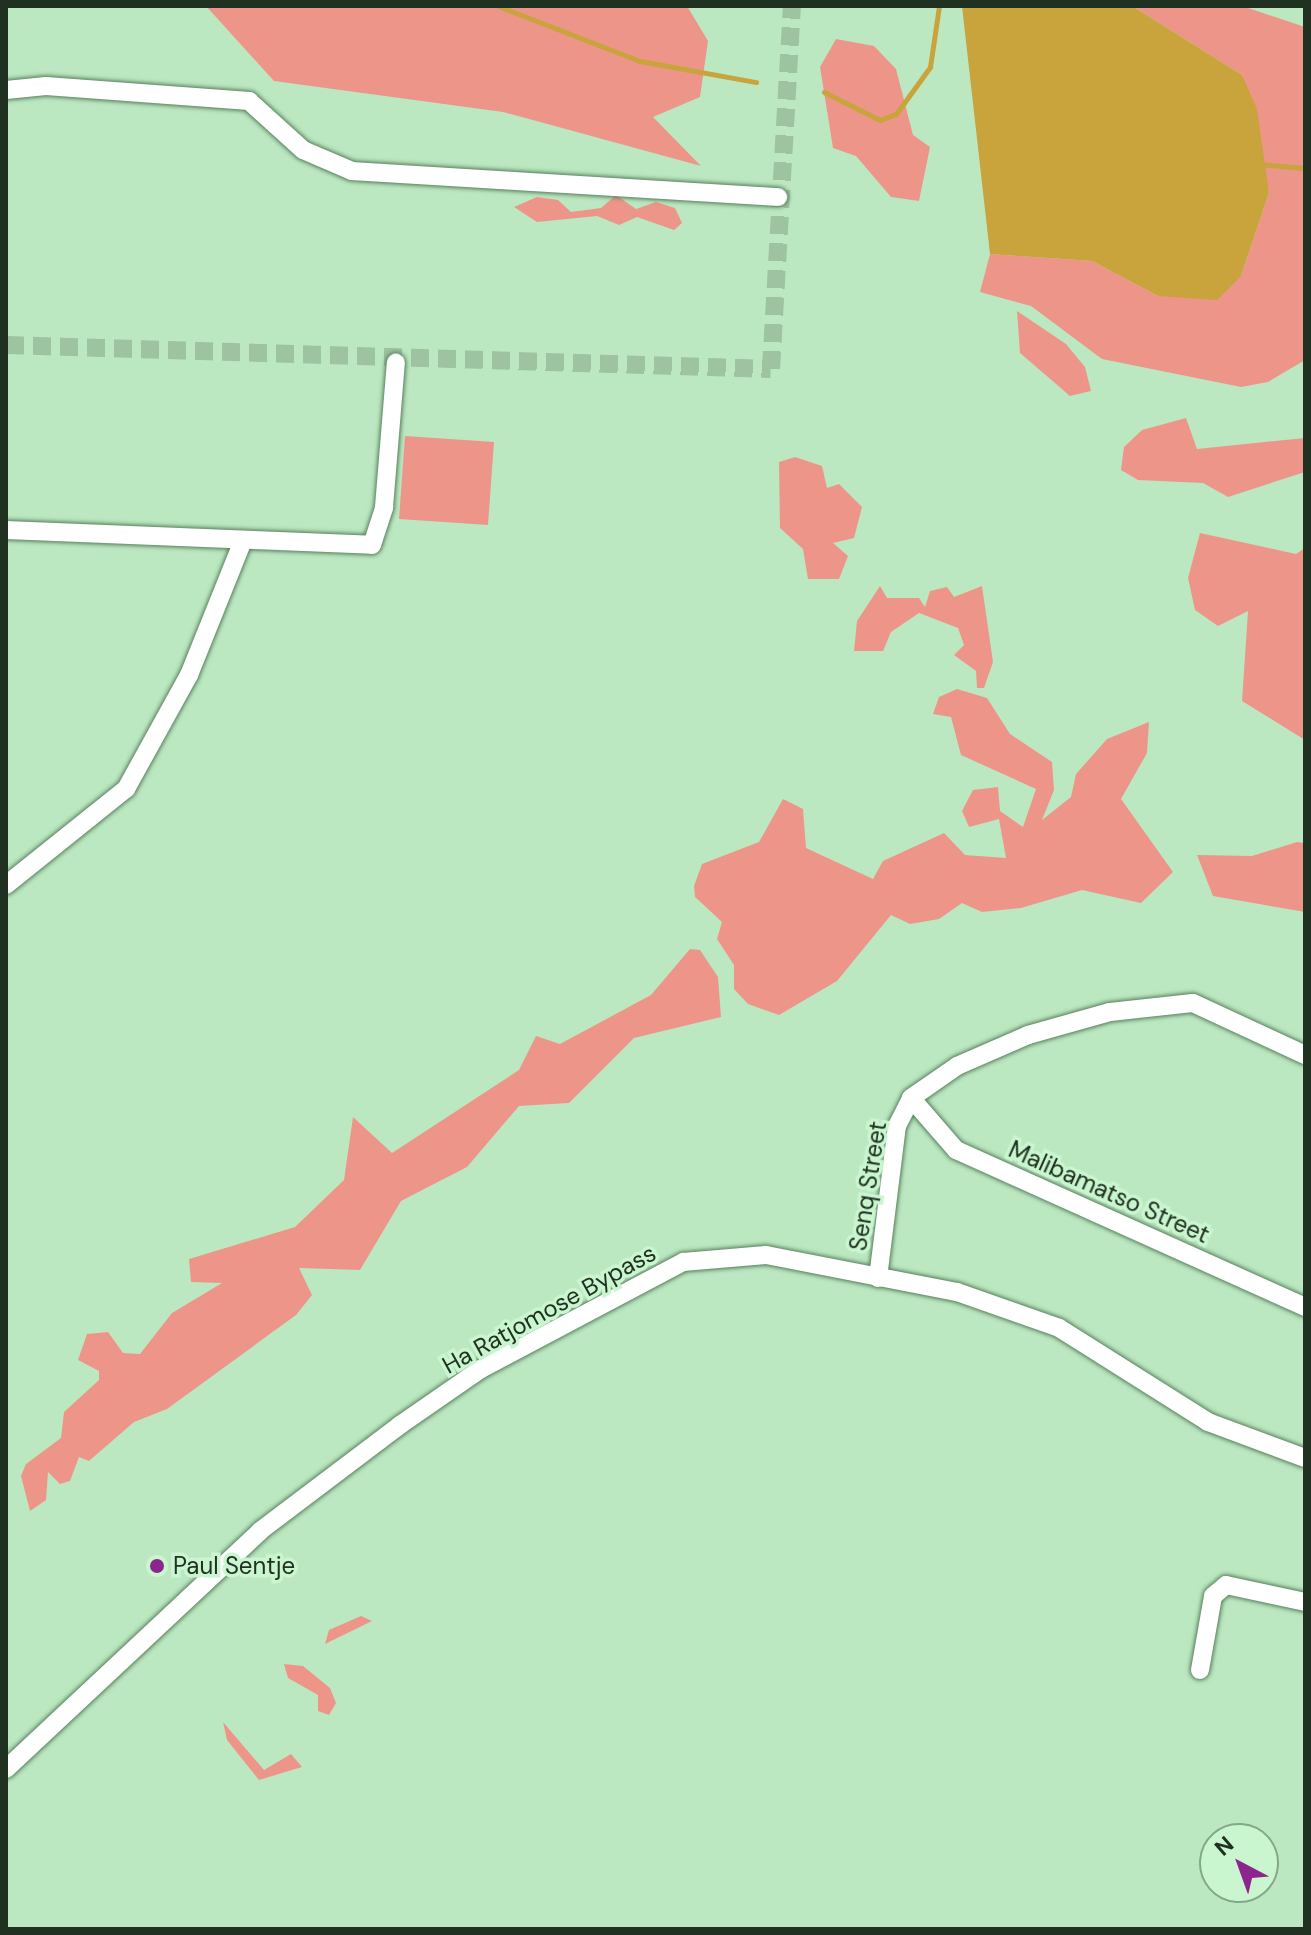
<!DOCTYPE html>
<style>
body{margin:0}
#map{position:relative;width:1311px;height:1935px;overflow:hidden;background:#bce8c1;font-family:"DM Sans",sans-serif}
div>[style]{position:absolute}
.green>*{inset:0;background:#ee9589}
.water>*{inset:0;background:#c9a33b}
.stream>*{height:5px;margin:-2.5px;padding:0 2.5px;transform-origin:2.5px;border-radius:2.5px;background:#c9a33b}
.minor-tunnel>*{height:18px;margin-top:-9px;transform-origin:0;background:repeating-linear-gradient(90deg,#9dc3a1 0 18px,transparent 0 27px)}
.roads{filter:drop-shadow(0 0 2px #58815e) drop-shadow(0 0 2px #58815e)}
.minor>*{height:18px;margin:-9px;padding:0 9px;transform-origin:9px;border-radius:9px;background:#fff}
.dots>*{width:22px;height:22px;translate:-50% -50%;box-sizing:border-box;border:4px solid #c9f6ce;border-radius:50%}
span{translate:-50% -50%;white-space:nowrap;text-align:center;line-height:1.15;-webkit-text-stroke:7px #c9f6ce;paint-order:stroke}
.street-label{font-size:24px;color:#203122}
.poi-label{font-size:24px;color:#203122}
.left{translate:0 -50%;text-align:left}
.frame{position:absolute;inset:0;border:8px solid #203122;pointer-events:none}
.north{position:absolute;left:1199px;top:1823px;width:80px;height:80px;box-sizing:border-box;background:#c9f6ce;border:2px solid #85a789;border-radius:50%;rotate:319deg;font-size:22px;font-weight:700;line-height:32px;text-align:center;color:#203122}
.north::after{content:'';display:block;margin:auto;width:28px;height:36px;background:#8c258c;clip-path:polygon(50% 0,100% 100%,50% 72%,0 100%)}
</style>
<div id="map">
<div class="green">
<i style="clip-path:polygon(206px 6px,687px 6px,708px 41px,700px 97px,653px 117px,701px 166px,503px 112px,274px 81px)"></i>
<i style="clip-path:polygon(1132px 6px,1242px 6px,1305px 27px,1305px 360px,1268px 382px,1241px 387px,1102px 359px,1031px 306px,980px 292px,990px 254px,1092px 261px,1158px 296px,1241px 276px,1269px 193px,1242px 75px)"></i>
<i style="clip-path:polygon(836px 39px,874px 46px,896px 69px,913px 135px,930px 147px,919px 201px,891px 197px,856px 156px,833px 148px,820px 67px)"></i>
<i style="clip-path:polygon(616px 195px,636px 209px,656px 202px,675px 208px,682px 223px,674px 230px,637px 217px,619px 225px,597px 216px,537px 222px,514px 207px,537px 197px,558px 200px,571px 212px,601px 208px)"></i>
<i style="clip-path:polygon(1017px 311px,1066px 344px,1085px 367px,1091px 391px,1070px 396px,1020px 353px)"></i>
<i style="clip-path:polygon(1186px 418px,1197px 449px,1305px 438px,1305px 472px,1228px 497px,1203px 483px,1138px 480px,1121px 470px,1124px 447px,1142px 430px)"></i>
<i style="clip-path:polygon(405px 436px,494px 442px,488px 525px,399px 519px)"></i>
<i style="clip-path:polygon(795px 457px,822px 466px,827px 488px,839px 484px,862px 507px,854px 538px,833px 543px,848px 556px,839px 579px,808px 579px,803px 549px,780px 528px,779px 462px)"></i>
<i style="clip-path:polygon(1200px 533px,1296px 554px,1305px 548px,1305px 740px,1242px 701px,1248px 611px,1218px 626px,1195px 610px,1188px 578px)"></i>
<i style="clip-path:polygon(880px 586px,887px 598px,919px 598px,925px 607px,930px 591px,947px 587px,954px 597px,982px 586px,993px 662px,984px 688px,977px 688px,976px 671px,954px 655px,964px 645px,958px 628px,919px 613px,891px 632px,883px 651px,854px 651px,857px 621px)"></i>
<i style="clip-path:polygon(957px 689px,987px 698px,1010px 734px,1052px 762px,1054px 790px,1042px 820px,1071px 797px,1076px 774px,1107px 739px,1149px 722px,1147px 753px,1121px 799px,1173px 872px,1141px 903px,1082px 890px,1021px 908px,982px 912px,962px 903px,939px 919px,910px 924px,891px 915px,837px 981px,779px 1015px,748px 1004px,734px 989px,734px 965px,717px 939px,722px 922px,695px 897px,694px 886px,702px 864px,759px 842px,783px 799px,803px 809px,806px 848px,873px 879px,883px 861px,944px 833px,965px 855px,1006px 858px,999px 819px,969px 827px,962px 811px,973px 790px,998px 787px,1000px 811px,1023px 827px,1036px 789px,961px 755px,951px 717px,933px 714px,939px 697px)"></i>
<i style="clip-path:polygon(1297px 842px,1305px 843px,1305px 912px,1213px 896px,1197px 855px,1252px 856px)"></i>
<i style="clip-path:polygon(690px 949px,700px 950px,718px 977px,721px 1017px,634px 1038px,569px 1103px,519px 1106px,467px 1167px,401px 1201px,360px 1270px,299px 1268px,312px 1295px,296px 1315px,167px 1409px,134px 1422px,89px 1461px,79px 1457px,70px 1481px,60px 1484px,48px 1472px,46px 1500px,30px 1511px,21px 1476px,26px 1464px,61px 1438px,64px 1412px,99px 1380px,99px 1371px,78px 1360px,87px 1334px,108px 1332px,123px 1353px,140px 1354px,172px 1313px,222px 1283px,191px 1282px,189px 1259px,295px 1227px,344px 1180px,353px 1117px,392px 1153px,519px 1070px,536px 1036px,560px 1044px,651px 995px)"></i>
<i style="clip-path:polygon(361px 1616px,372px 1621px,325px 1644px,329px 1630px)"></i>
<i style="clip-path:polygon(284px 1664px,303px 1666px,330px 1688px,336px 1703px,329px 1715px,318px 1711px,318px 1695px,288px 1678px)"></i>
<i style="clip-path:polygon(223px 1722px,264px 1770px,291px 1754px,302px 1767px,259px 1780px,227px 1740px)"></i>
</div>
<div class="water">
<i style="clip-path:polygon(962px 6px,1132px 6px,1242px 75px,1257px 109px,1269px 193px,1241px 276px,1217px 300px,1158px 296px,1092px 261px,990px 254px)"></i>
</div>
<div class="stream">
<i style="left:498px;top:6px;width:152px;rotate:21.2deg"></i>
<i style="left:640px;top:61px;width:118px;rotate:10.3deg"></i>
<i style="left:824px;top:92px;width:63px;rotate:26.6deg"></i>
<i style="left:880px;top:120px;width:17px;rotate:-21deg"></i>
<i style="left:896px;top:114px;width:58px;rotate:-54.1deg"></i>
<i style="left:930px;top:67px;width:62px;rotate:-81.6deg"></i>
<i style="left:1259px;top:164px;width:46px;rotate:5deg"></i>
</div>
<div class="minor-tunnel">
<i style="left:6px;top:345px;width:765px;rotate:1.8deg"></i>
<i style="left:771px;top:369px;width:364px;rotate:-86.7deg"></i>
</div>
<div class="roads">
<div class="minor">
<i style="left:6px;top:90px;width:40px;rotate:-5.7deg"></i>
<i style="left:46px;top:86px;width:204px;rotate:4.2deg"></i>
<i style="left:249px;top:101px;width:73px;rotate:42.2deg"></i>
<i style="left:303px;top:150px;width:53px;rotate:23.2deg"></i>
<i style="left:352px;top:171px;width:427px;rotate:3.5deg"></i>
<i style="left:6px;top:530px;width:366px;rotate:2.3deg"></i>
<i style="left:372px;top:545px;width:40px;rotate:-72deg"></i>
<i style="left:384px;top:507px;width:145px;rotate:-85.3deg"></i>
<i style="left:6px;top:885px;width:154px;rotate:-38.7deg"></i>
<i style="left:126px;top:789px;width:130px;rotate:-61.1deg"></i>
<i style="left:189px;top:675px;width:142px;rotate:-68.1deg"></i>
<i style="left:911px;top:1098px;width:69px;rotate:49.1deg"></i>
<i style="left:956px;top:1150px;width:383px;rotate:24.2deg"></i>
<i style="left:878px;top:1278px;width:153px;rotate:-82.9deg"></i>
<i style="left:897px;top:1126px;width:31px;rotate:-63deg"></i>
<i style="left:911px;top:1098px;width:56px;rotate:-34.8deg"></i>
<i style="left:957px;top:1066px;width:77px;rotate:-23.6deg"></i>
<i style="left:1028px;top:1035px;width:85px;rotate:-15.7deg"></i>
<i style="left:1110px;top:1012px;width:83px;rotate:-6.2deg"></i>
<i style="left:1193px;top:1003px;width:123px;rotate:24.9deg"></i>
<i style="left:1200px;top:1670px;width:75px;rotate:-80deg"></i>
<i style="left:1213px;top:1596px;width:17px;rotate:-40deg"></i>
<i style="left:1226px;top:1585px;width:81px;rotate:12.1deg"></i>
<i style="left:6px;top:1769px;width:348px;rotate:-43.1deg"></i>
<i style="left:260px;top:1531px;width:176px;rotate:-37.1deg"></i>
<i style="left:400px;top:1425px;width:98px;rotate:-34.7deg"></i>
<i style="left:481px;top:1369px;width:229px;rotate:-27.9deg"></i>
<i style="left:683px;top:1262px;width:83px;rotate:-4.8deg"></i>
<i style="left:766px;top:1255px;width:195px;rotate:11deg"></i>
<i style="left:957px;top:1292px;width:108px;rotate:19.4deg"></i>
<i style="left:1059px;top:1328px;width:176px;rotate:32.2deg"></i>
<i style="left:1208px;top:1422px;width:103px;rotate:20.4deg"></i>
</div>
</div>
<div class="dots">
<i style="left:157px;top:1566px;background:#8c258c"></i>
</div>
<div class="street-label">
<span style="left:868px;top:1186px;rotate:-81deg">Senq Street</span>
<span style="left:1109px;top:1192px;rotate:24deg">Malibamatso Street</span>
<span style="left:549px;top:1309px;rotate:-29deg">Ha Ratjomose Bypass</span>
</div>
<div class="poi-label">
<span class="left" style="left:173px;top:1566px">Paul Sentje</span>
</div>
<div class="frame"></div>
<div class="north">N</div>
</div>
